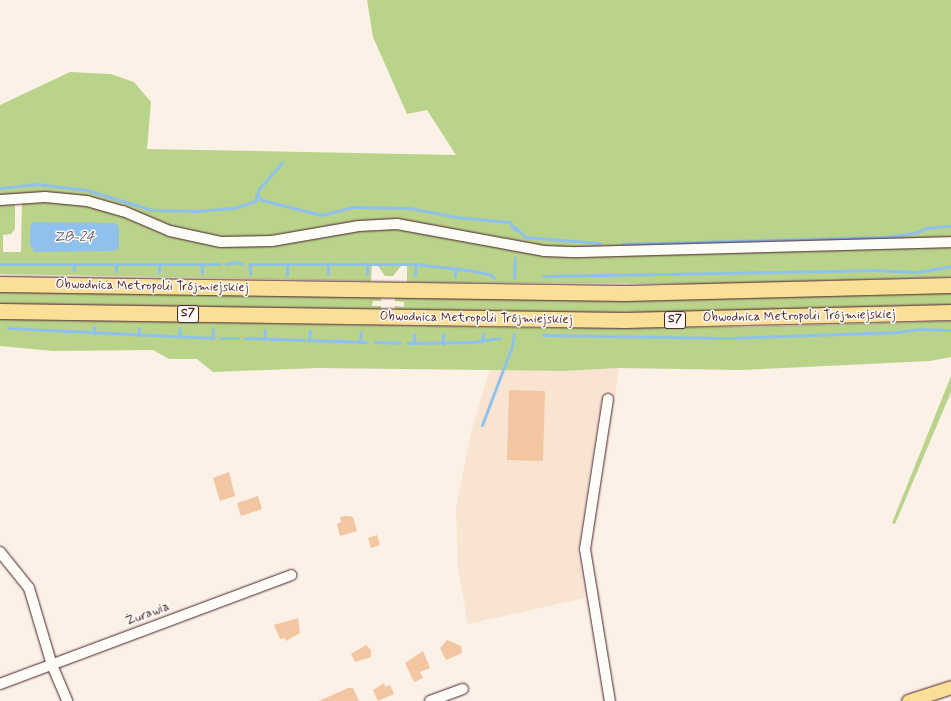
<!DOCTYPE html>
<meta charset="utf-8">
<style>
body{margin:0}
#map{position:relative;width:951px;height:701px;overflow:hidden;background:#fbf1e6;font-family:Mynerve,sans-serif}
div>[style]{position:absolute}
.built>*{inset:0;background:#f8e4d1}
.green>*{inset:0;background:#bad38a}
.water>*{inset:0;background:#90c1ec}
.stream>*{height:3px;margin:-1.5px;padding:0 1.5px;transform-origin:1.5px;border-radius:1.5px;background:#90c1ec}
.building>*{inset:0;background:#f1c6a0}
.roads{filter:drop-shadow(0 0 1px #4a1f2b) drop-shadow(0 0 1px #4a1f2b)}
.minor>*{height:10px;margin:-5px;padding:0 5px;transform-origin:5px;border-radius:5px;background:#fdfcf7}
.major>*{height:13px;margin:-6.5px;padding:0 6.5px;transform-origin:6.5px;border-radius:6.5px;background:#fbdf96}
.highway>*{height:15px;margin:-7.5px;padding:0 7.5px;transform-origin:7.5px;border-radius:7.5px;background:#fbdf96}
span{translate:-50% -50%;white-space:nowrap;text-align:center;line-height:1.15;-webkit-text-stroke:3px #fdfcf7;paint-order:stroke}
.shield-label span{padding:1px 3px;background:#fdfcf7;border:1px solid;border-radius:3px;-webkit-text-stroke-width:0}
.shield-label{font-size:12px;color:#4a1f2b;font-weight:700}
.street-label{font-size:13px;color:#4a1f2b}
.water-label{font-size:14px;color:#62586f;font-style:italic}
</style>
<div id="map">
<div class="built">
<i style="clip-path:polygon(619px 368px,615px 397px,601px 400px,578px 550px,585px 598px,468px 624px,458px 569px,456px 508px,472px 429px,490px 369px,562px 371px)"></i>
</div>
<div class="green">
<i style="clip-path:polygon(367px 0,951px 0,951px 238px,564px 249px,526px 244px,411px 222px,283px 236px,225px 239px,177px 230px,126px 209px,0 197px,0 105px,70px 72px,111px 74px,134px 82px,151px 102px,147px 149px,456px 155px,427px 110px,407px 114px,373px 37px)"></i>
<i style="clip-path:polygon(22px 201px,61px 201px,111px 211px,187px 240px,227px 246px,276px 244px,345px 231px,388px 227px,531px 252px,951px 245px,951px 277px,707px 284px,407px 282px,407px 265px,401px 266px,393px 276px,385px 276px,378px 266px,372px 264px,371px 281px,0 274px,0 204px,14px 203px,15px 206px,15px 229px,11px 234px,3px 235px,3px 252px,21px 252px)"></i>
<i style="clip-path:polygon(0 289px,381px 295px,381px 301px,373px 301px,372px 306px,381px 306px,381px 311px,0 304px)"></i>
<i style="clip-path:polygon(951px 291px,951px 307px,699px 313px,395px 311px,395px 306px,404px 307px,404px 302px,395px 301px,395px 296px,699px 298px)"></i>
<i style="clip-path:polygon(0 318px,538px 328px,746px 327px,951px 321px,951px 357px,930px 361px,741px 370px,619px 368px,562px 371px,317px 368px,213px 372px,197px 359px,169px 359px,153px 350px,53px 351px,0 346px)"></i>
<i style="clip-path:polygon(951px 376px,951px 392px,895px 524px,892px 523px)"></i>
</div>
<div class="water">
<i style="clip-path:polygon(33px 222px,115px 223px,119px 227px,119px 248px,114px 251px,35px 252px,30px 245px,30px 227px)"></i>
</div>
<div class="stream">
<i style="left:0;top:188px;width:36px;rotate:-6deg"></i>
<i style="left:36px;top:184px;width:51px;rotate:6.7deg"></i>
<i style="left:87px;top:190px;width:68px;rotate:17.1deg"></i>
<i style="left:152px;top:210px;width:45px;rotate:1.3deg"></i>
<i style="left:197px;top:211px;width:37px;rotate:-5deg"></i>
<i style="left:234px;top:208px;width:22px;rotate:-18deg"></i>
<i style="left:255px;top:201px;width:13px;rotate:-72deg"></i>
<i style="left:259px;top:189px;width:35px;rotate:-49deg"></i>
<i style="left:256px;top:195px;width:8px;rotate:40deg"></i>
<i style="left:262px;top:200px;width:61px;rotate:14.3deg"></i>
<i style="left:321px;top:215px;width:34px;rotate:-14deg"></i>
<i style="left:354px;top:207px;width:55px;rotate:1deg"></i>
<i style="left:409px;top:208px;width:48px;rotate:10.8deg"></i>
<i style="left:456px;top:217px;width:53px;rotate:5.4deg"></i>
<i style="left:509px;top:222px;width:10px;rotate:53deg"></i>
<i style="left:515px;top:227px;width:14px;rotate:45deg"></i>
<i style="left:525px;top:237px;width:75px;rotate:4.6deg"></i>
<i style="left:622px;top:244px;width:265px;rotate:-1.5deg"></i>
<i style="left:887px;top:237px;width:31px;rotate:-9deg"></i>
<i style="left:918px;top:232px;width:9px;rotate:-27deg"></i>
<i style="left:926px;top:228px;width:25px;rotate:-5deg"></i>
<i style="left:367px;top:263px;width:11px;rotate:90deg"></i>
<i style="left:0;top:264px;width:220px"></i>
<i style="left:74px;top:264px;width:6px;rotate:90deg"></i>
<i style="left:226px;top:264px;width:11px;rotate:-10deg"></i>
<i style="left:237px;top:262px;width:5px;rotate:22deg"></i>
<i style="left:249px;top:264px;width:167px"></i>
<i style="left:416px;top:264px;width:52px;rotate:6.6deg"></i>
<i style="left:468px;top:270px;width:21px;rotate:11deg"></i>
<i style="left:489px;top:274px;width:6px;rotate:39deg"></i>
<i style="left:116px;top:271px;width:7px;rotate:-90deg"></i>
<i style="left:159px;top:272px;width:8px;rotate:-90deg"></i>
<i style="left:202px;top:273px;width:9px;rotate:-90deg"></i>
<i style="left:250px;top:274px;width:10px;rotate:-90deg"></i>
<i style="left:328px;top:274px;width:11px;rotate:-90deg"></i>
<i style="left:287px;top:275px;width:10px;rotate:-90deg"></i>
<i style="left:415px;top:275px;width:11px;rotate:-85deg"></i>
<i style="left:455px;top:276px;width:8px;rotate:-83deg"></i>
<i style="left:543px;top:276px;width:330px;rotate:-1deg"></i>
<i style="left:873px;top:270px;width:45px;rotate:2.5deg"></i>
<i style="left:918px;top:272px;width:34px;rotate:-10deg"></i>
<i style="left:514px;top:278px;width:20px;rotate:-87deg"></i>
<i style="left:8px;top:328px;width:206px;rotate:2.8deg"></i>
<i style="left:94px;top:333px;width:6px;rotate:-90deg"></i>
<i style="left:139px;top:335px;width:7px;rotate:-90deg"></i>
<i style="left:543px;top:335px;width:185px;rotate:0.9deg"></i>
<i style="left:728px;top:338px;width:170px;rotate:-2deg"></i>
<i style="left:898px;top:332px;width:21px;rotate:-8deg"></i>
<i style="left:919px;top:329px;width:32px;rotate:2deg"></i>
<i style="left:179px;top:337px;width:9px;rotate:-84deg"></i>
<i style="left:213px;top:338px;width:9px;rotate:-90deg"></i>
<i style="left:221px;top:338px;width:17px"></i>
<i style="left:245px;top:338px;width:122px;rotate:1.9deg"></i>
<i style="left:264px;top:339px;width:9px;rotate:-84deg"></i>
<i style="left:309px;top:340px;width:9px;rotate:-84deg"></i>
<i style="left:482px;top:341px;width:7px;rotate:-82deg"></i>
<i style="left:360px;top:342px;width:10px;rotate:-84deg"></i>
<i style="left:375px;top:342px;width:25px;rotate:2deg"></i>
<i style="left:408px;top:343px;width:64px;rotate:-0.9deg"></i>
<i style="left:472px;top:342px;width:28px;rotate:-8deg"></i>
<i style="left:414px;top:343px;width:9px;rotate:-90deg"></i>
<i style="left:443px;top:344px;width:10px;rotate:-90deg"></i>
<i style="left:482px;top:425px;width:85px;rotate:-69.2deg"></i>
<i style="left:512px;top:346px;width:12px;rotate:-81deg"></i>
</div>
<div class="building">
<i style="clip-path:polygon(509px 390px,545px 391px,543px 461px,507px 460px)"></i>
<i style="clip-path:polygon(229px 472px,235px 496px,220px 501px,213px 478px)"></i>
<i style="clip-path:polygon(258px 496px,262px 509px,241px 516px,237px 503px)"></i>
<i style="clip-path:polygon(345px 516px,353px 517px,357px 531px,340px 536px,337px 524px,341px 522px,340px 517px)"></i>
<i style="clip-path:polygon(377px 535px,380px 545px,371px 548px,368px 538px)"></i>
<i style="clip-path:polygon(298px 618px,300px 633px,286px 641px,285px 638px,280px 639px,274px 625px)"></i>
<i style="clip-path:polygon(447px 640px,461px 646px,462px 653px,446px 660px,440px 648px)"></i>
<i style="clip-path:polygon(366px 645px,371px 650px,371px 657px,355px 662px,351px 654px)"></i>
<i style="clip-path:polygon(423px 651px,430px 668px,420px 672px,423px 678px,414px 682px,405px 663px)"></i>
<i style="clip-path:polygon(384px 683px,385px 687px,390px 685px,394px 694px,378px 701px,373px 690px)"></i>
<i style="clip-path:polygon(348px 688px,353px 688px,359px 701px,319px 701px)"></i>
</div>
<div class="roads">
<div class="minor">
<i style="left:0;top:200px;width:45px;rotate:-3.8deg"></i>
<i style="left:45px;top:197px;width:42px;rotate:5.4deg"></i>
<i style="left:87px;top:201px;width:37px;rotate:16deg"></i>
<i style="left:123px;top:211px;width:51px;rotate:23.1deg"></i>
<i style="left:170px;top:231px;width:52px;rotate:12.2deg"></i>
<i style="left:221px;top:242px;width:51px;rotate:-1.1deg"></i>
<i style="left:272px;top:241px;width:88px;rotate:-9.8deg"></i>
<i style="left:359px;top:226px;width:38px;rotate:-3deg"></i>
<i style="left:397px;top:224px;width:149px;rotate:10.4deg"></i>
<i style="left:544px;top:251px;width:33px;rotate:2deg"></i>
<i style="left:577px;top:252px;width:374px;rotate:-1.5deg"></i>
<i style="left:608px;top:399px;width:152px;rotate:98.7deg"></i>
<i style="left:585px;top:549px;width:154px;rotate:80.7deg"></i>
<i style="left:0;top:552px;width:46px;rotate:51.1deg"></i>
<i style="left:29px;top:588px;width:80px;rotate:73.4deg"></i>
<i style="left:52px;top:665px;width:39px;rotate:67deg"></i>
<i style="left:0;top:684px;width:311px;rotate:-20.5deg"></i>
<i style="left:430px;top:701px;width:35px;rotate:-20deg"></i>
</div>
<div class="major">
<i style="left:908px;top:701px;width:45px;rotate:-18deg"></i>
</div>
<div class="highway">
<i style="left:0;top:284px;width:625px;rotate:0.83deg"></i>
<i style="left:625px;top:293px;width:326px;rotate:-1.4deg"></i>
<i style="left:0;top:311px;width:624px;rotate:0.83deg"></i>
<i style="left:624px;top:320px;width:327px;rotate:-1.4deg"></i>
</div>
</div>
<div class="shield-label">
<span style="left:188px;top:314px">S7</span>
<span style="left:675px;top:320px">S7</span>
</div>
<div class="street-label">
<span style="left:152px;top:287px;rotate:1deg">Obwodnica Metropolii Trójmiejskiej</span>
<span style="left:799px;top:317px;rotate:-1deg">Obwodnica Metropolii Trójmiejskiej</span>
<span style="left:476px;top:319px;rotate:1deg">Obwodnica Metropolii Trójmiejskiej</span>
<span style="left:148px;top:615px;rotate:-21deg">Żurawia</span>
</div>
<div class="water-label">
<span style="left:74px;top:237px">ZB-24</span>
</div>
</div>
